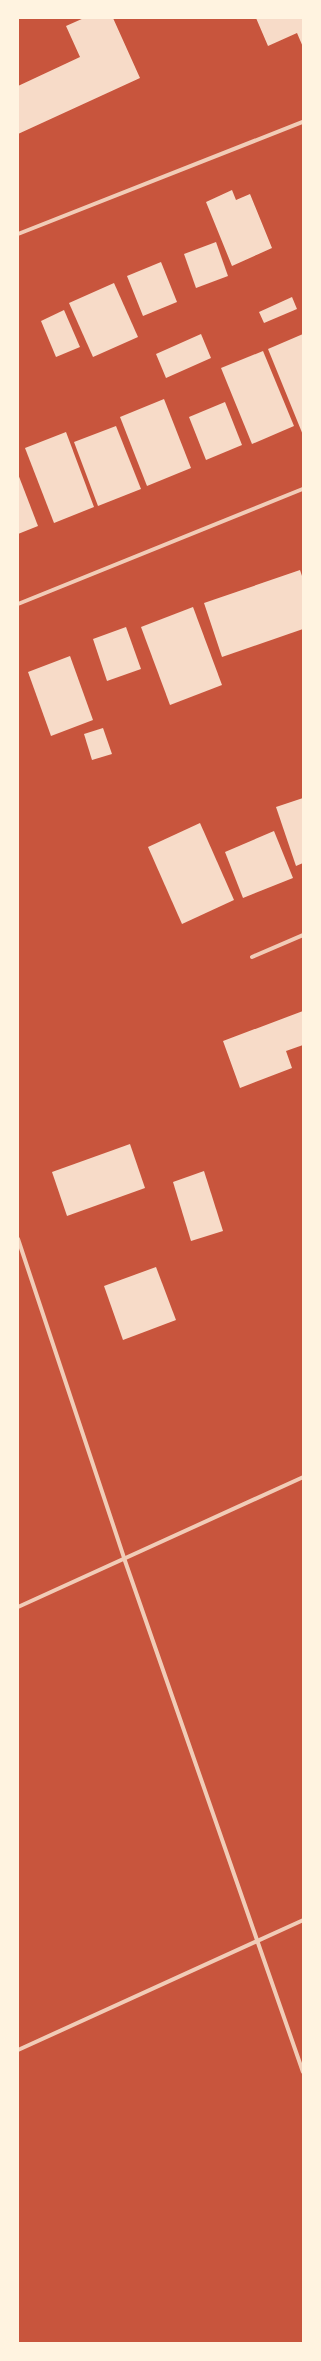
<!DOCTYPE html>
<style>
body{margin:0}
#map{position:relative;width:321px;height:2361px;overflow:hidden;background:#c8553d;font-family:"Public Sans",sans-serif}
div>[style]{position:absolute}
.building>*{inset:0;background:#f7dbc8}
.minor>*{height:4px;margin:-2px;padding:0 2px;transform-origin:2px;border-radius:2px;background:#f1ccb7}
span{translate:-50% -50%;white-space:nowrap;text-align:center;line-height:1.15;-webkit-text-stroke:3.5px #fff3e0;paint-order:stroke}
.frame{position:absolute;inset:0;border:19px solid #fff3e0;pointer-events:none}
</style>
<div id="map">
<div class="building">
<i style="clip-path:polygon(84px 18px,113px 18px,140px 78px,18px 134px,18px 86px,80px 57px,66px 26px)"></i>
<i style="clip-path:polygon(256px 18px,303px 18px,303px 47px,297px 33px,268px 46px)"></i>
<i style="clip-path:polygon(232px 190px,236px 200px,250px 194px,272px 248px,232px 266px,206px 202px)"></i>
<i style="clip-path:polygon(216px 242px,228px 276px,196px 288px,184px 254px)"></i>
<i style="clip-path:polygon(161px 262px,177px 302px,143px 316px,127px 276px)"></i>
<i style="clip-path:polygon(114px 283px,138px 337px,93px 357px,69px 303px)"></i>
<i style="clip-path:polygon(292px 297px,297px 309px,264px 323px,259px 312px)"></i>
<i style="clip-path:polygon(64px 310px,80px 347px,56px 357px,41px 321px)"></i>
<i style="clip-path:polygon(201px 334px,211px 358px,166px 378px,156px 354px)"></i>
<i style="clip-path:polygon(303px 334px,303px 435px,268px 349px)"></i>
<i style="clip-path:polygon(263px 351px,294px 426px,252px 444px,221px 368px)"></i>
<i style="clip-path:polygon(164px 399px,191px 468px,147px 486px,120px 417px)"></i>
<i style="clip-path:polygon(225px 402px,242px 445px,206px 460px,189px 417px)"></i>
<i style="clip-path:polygon(116px 426px,141px 489px,98px 506px,74px 442px)"></i>
<i style="clip-path:polygon(66px 432px,94px 507px,54px 523px,25px 448px)"></i>
<i style="clip-path:polygon(18px 474px,38px 526px,18px 534px)"></i>
<i style="clip-path:polygon(300px 570px,303px 579px,303px 629px,222px 657px,204px 603px)"></i>
<i style="clip-path:polygon(193px 607px,222px 685px,170px 705px,141px 627px)"></i>
<i style="clip-path:polygon(126px 627px,141px 669px,107px 681px,93px 639px)"></i>
<i style="clip-path:polygon(70px 656px,93px 720px,51px 736px,28px 672px)"></i>
<i style="clip-path:polygon(103px 728px,112px 754px,92px 760px,84px 734px)"></i>
<i style="clip-path:polygon(303px 798px,303px 863px,296px 866px,276px 807px)"></i>
<i style="clip-path:polygon(200px 823px,234px 900px,182px 924px,148px 847px)"></i>
<i style="clip-path:polygon(274px 831px,293px 878px,243px 898px,225px 852px)"></i>
<i style="clip-path:polygon(303px 1011px,303px 1045px,286px 1051px,292px 1068px,240px 1088px,223px 1041px)"></i>
<i style="clip-path:polygon(130px 1144px,145px 1188px,67px 1216px,52px 1172px)"></i>
<i style="clip-path:polygon(204px 1171px,223px 1231px,191px 1241px,173px 1182px)"></i>
<i style="clip-path:polygon(156px 1267px,176px 1320px,123px 1340px,104px 1286px)"></i>
</div>
<div class="minor">
<i style="left:18px;top:234px;width:306px;rotate:-21.5deg"></i>
<i style="left:18px;top:604px;width:307px;rotate:-22deg"></i>
<i style="left:252px;top:957px;width:56px;rotate:-23.3deg"></i>
<i style="left:18px;top:1239px;width:336px;rotate:71.6deg"></i>
<i style="left:124px;top:1558px;width:544px;rotate:70.8deg"></i>
<i style="left:18px;top:1607px;width:313px;rotate:-24.5deg"></i>
<i style="left:18px;top:2050px;width:313px;rotate:-24.5deg"></i>
</div>
<div class="frame"></div>
</div>
